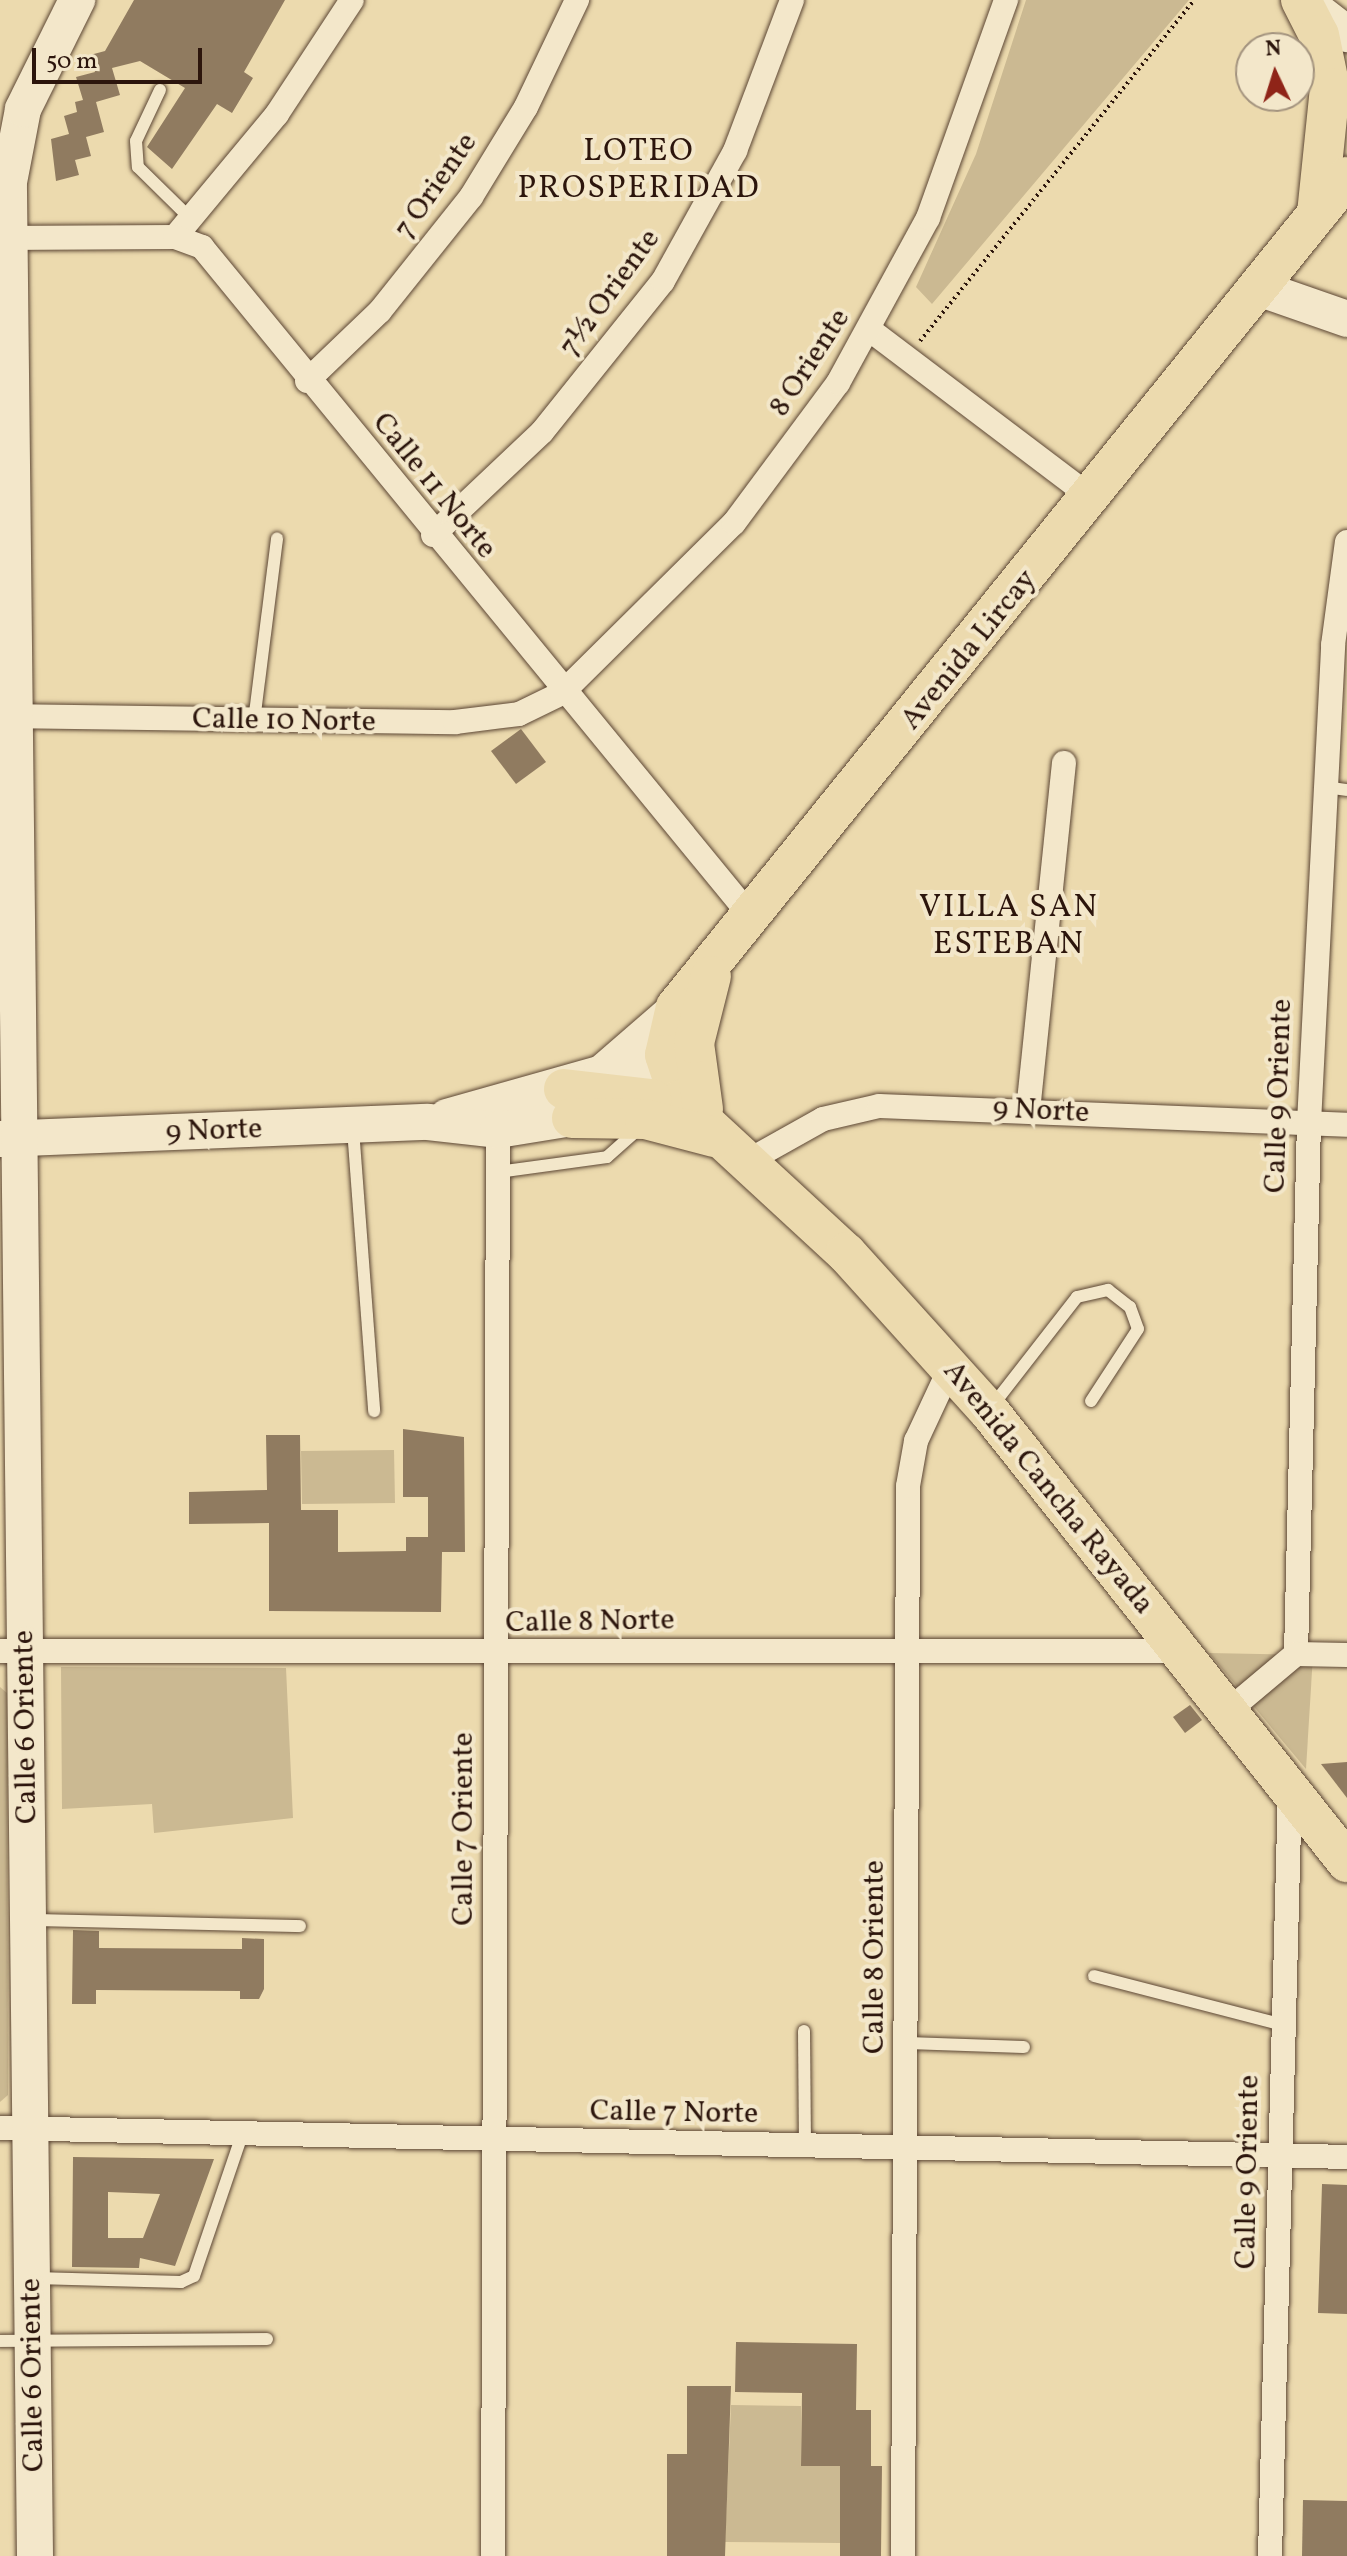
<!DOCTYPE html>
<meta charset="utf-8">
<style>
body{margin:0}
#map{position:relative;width:1347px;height:2556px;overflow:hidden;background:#ecdaae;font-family:Vollkorn,serif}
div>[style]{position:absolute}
.green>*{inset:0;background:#cbb992}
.building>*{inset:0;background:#907b60}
.path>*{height:4px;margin-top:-2px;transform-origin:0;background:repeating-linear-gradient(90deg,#2c150c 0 2px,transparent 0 6px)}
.roads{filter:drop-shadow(0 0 2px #5c4634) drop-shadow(0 0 2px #5c4634)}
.lane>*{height:12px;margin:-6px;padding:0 6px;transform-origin:6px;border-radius:6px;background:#f3e7ca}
.street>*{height:24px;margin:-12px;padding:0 12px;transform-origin:12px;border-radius:12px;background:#f3e7ca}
.secondary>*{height:36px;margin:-18px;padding:0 18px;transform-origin:18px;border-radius:18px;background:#f3e7ca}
.primary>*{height:40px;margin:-20px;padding:0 20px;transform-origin:20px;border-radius:20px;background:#ecdaae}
span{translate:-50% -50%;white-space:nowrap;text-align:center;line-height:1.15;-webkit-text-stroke:8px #f3e7ca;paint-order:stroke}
.street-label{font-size:30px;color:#2c150c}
.neighbourhood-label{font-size:32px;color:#2c150c;letter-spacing:2px}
.north{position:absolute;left:1235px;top:32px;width:80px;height:80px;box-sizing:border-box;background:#f3e7ca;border:2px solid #a3937e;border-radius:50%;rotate:356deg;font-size:22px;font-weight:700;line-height:32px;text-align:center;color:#2c150c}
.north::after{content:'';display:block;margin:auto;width:28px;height:36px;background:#8f2418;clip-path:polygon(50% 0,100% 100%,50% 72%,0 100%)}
.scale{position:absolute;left:32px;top:48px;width:170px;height:36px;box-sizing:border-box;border:4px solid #2c150c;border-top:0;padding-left:10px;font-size:24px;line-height:28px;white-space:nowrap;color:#2c150c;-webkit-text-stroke:6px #f3e7ca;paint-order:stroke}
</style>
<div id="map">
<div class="green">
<i style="clip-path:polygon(1026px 0,1189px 0,932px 304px,916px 287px,976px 154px)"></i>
<i style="clip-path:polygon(394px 1450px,395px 1503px,302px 1504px,301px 1451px)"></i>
<i style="clip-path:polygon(1209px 1653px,1313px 1655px,1306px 1769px)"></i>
<i style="clip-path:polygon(61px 1667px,286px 1668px,293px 1818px,154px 1833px,152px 1804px,62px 1809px)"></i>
<i style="clip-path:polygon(0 1687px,7px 1693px,8px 2095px,0 2102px)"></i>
<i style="clip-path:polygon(731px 2405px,801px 2406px,801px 2466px,840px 2466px,840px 2543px,725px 2542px)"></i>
</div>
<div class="building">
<i style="clip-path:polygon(134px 0,285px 0,244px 72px,253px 78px,232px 113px,217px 104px,172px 169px,147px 147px,185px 88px,140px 61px,112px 68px,120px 95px,96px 102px,104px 132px,86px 137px,91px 156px,75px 160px,79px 175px,56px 181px,51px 139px,69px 134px,64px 116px,77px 112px,75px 102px,83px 100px,76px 77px,95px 72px,90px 55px,105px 51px)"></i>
<i style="clip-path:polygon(521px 729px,546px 762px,516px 784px,491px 751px)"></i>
<i style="clip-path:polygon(403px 1429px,464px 1437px,465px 1552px,442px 1552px,441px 1612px,269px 1611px,269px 1523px,189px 1524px,189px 1492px,267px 1490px,266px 1435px,300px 1435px,301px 1510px,338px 1510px,338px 1552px,406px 1551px,406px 1537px,428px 1537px,428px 1497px,403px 1497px)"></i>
<i style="clip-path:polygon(1190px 1705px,1202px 1720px,1185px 1733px,1173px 1717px)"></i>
<i style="clip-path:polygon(1347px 1762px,1347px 1798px,1321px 1764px)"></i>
<i style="clip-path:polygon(73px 1930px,99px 1931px,99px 1948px,242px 1949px,242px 1938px,264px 1939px,264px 1989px,259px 1999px,240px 1999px,240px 1991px,96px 1990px,96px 2004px,72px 2004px)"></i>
<i style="clip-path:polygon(evenodd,73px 2157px,214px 2159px,175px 2266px,140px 2258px,139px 2268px,72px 2267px,73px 2157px,108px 2192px,160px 2194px,143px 2238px,108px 2238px,108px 2192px)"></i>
<i style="clip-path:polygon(1322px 2184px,1347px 2185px,1347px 2314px,1318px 2313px)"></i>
<i style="clip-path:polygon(736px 2342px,857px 2344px,856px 2410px,871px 2410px,871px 2466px,882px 2466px,881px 2556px,840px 2556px,840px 2466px,801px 2466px,802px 2393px,735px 2392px)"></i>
<i style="clip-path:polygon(687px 2386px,731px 2386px,725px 2556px,667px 2556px,667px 2454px,687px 2454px)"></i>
<i style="clip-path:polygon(1303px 2500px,1347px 2501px,1347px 2556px,1302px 2556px)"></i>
</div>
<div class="path">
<i style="left:920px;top:341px;width:437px;rotate:-51.2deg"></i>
</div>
<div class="roads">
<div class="lane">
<i style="left:160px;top:90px;width:56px;rotate:115.2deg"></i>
<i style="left:136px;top:141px;width:26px;rotate:86deg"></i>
<i style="left:138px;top:167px;width:74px;rotate:44.5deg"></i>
<i style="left:254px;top:721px;width:184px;rotate:-82.8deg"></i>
<i style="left:1325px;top:787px;width:22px;rotate:8deg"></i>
<i style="left:353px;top:1129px;width:283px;rotate:85.7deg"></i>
<i style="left:498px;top:1172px;width:110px;rotate:-7.8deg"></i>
<i style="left:607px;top:1157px;width:47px;rotate:-41.5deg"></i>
<i style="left:993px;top:1405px;width:137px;rotate:-52.1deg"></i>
<i style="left:1077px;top:1297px;width:32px;rotate:-13deg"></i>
<i style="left:1108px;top:1290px;width:28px;rotate:38deg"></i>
<i style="left:1130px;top:1307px;width:23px;rotate:70deg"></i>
<i style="left:1138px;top:1329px;width:86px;rotate:123.1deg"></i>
<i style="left:31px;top:1920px;width:269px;rotate:1.3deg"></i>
<i style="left:1094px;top:1976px;width:196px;rotate:14.5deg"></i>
<i style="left:804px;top:2031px;width:116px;rotate:89.5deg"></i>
<i style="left:907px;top:2043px;width:117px;rotate:2deg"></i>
<i style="left:35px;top:2278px;width:146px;rotate:1.6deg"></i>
<i style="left:181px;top:2282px;width:14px;rotate:-25deg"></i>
<i style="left:194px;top:2276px;width:149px;rotate:-71.2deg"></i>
<i style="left:0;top:2341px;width:267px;rotate:-0.4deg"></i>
</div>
<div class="street">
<i style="left:175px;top:237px;width:160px;rotate:-50.3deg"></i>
<i style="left:277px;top:114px;width:136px;rotate:-56.7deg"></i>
<i style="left:0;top:238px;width:175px;rotate:-0.3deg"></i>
<i style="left:175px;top:237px;width:29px;rotate:20deg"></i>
<i style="left:202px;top:247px;width:869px;rotate:50.65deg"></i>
<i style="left:870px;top:330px;width:277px;rotate:37.1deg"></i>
<i style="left:307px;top:381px;width:101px;rotate:-43.8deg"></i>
<i style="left:380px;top:311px;width:146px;rotate:-51.4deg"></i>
<i style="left:471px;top:197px;width:105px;rotate:-58.6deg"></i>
<i style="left:526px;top:107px;width:119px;rotate:-64.5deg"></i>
<i style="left:433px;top:535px;width:150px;rotate:-43.4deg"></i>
<i style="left:542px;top:432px;width:193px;rotate:-51.3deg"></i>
<i style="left:663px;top:281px;width:149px;rotate:-61deg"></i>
<i style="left:735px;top:151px;width:161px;rotate:-69.3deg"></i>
<i style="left:2px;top:716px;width:453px;rotate:0.8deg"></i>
<i style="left:455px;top:722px;width:64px;rotate:-7.1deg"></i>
<i style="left:519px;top:714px;width:48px;rotate:-26deg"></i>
<i style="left:562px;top:693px;width:242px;rotate:-44.7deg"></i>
<i style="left:734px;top:523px;width:174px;rotate:-53.4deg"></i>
<i style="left:838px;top:383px;width:188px;rotate:-61.4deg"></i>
<i style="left:928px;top:218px;width:232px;rotate:-70.3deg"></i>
<i style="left:1028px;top:1111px;width:350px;rotate:-84.1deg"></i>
<i style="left:748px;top:1161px;width:86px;rotate:-29.2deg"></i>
<i style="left:823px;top:1119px;width:57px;rotate:-13.1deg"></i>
<i style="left:879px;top:1106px;width:468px;rotate:2.3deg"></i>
<i style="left:0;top:1651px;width:1181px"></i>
<i style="left:1296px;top:1654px;width:531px;rotate:-88.6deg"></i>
<i style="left:1309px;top:1123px;width:479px;rotate:-87.1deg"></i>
<i style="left:1333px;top:645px;width:104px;rotate:-82.3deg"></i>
<i style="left:1228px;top:1711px;width:89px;rotate:-40deg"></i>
<i style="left:1296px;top:1654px;width:51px;rotate:1.1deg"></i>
<i style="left:0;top:2128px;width:1347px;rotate:1.23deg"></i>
<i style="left:493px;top:2556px;width:1438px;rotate:-89.8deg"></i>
<i style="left:903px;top:2556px;width:1070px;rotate:-89.73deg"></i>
<i style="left:908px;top:1486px;width:46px;rotate:-79.9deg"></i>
<i style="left:916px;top:1441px;width:83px;rotate:-65deg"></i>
<i style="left:1270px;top:2556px;width:767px;rotate:-88.51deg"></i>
</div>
<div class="secondary">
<i style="left:1303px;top:0;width:56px;rotate:37.7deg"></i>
<i style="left:1258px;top:288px;width:94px;rotate:19.2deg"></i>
<i style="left:447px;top:1117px;width:161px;rotate:-15.8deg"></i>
<i style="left:602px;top:1073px;width:90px;rotate:-40.9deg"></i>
<i style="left:0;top:1139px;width:428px;rotate:-2.3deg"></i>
<i style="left:428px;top:1122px;width:70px;rotate:6.5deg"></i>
<i style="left:498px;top:1130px;width:75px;rotate:-9.2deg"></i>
<i style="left:572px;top:1118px;width:61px;rotate:-24.1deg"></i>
<i style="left:628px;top:1093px;width:79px;rotate:-47.6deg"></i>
<i style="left:35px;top:2556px;width:2374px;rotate:-90.63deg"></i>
<i style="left:9px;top:182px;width:74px;rotate:-79.1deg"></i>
<i style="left:23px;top:109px;width:122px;rotate:-63.6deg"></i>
</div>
<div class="primary">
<i style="left:1301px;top:0;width:39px;rotate:63deg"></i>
<i style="left:1319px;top:35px;width:54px;rotate:78.3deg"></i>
<i style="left:1330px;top:88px;width:127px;rotate:95.9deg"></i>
<i style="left:1347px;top:177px;width:1067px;rotate:128.95deg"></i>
<i style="left:676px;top:1007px;width:49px;rotate:102.9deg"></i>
<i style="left:665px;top:1055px;width:47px;rotate:71.6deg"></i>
<i style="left:680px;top:1100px;width:226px;rotate:42.7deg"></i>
<i style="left:846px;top:1253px;width:213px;rotate:47.9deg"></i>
<i style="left:989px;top:1411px;width:576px;rotate:51.56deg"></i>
<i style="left:564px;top:1089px;width:88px;rotate:6.6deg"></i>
<i style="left:703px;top:1109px;width:67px;rotate:-97.8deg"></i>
<i style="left:694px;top:1043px;width:69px;rotate:-75.8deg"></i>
<i style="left:572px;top:1118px;width:73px;rotate:0.8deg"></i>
<i style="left:645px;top:1119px;width:71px;rotate:14.6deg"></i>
</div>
</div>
<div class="street-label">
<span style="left:436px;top:186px;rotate:-55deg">7 Oriente</span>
<span style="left:610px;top:293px;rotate:-54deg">7½ Oriente</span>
<span style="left:810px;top:363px;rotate:-57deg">8 Oriente</span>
<span style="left:434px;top:486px;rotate:51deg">Calle 11 Norte</span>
<span style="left:969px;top:650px;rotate:-51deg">Avenida Lircay</span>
<span style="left:284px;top:721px;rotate:1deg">Calle 10 Norte</span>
<span style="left:1279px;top:1096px;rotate:-88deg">Calle 9 Oriente</span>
<span style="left:1041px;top:1111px;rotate:3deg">9 Norte</span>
<span style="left:214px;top:1131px;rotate:-2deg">9 Norte</span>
<span style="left:1048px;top:1488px;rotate:51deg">Avenida Cancha Rayada</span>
<span style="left:590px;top:1622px;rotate:-1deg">Calle 8 Norte</span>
<span style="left:26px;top:1727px;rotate:-91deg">Calle 6 Oriente</span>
<span style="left:464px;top:1829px;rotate:-90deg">Calle 7 Oriente</span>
<span style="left:875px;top:1957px;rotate:-90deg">Calle 8 Oriente</span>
<span style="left:674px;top:2113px;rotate:1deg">Calle 7 Norte</span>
<span style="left:1248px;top:2172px;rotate:-89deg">Calle 9 Oriente</span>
<span style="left:33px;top:2375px;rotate:-91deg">Calle 6 Oriente</span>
</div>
<div class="neighbourhood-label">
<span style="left:639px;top:171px">LOTEO<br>PROSPERIDAD</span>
<span style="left:1009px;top:927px">VILLA SAN<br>ESTEBAN</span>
</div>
<div class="north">N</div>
<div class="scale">50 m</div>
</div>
